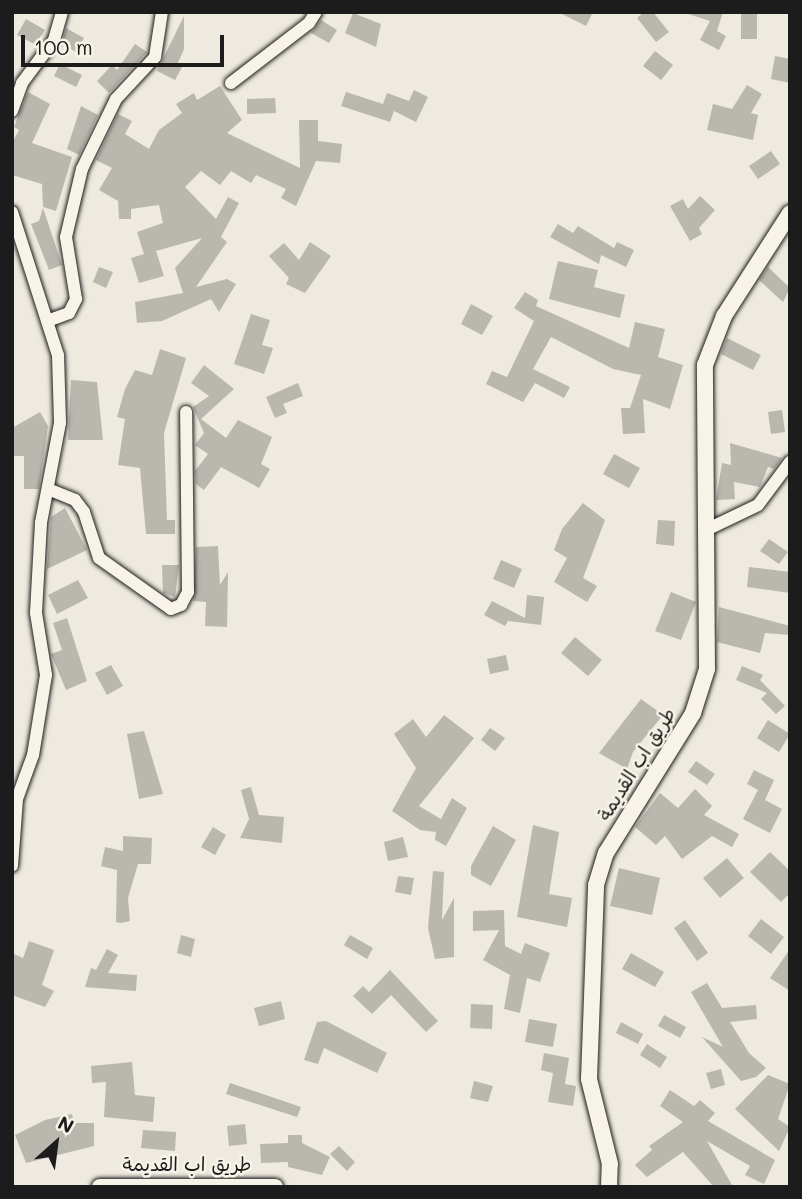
<!DOCTYPE html>
<meta charset="utf-8">
<style>
body{margin:0}
#map{position:relative;width:802px;height:1199px;overflow:hidden;background:#eeeae0;font-family:Mali,"Playpen Sans Arabic",sans-serif}
div>[style]{position:absolute}
.building>*{inset:0;background:#bab7af}
.roads{filter:drop-shadow(0 0 2px #1c1c1c) drop-shadow(0 0 2px #1c1c1c)}
.minor>*{height:12px;margin:-6px;padding:0 6px;transform-origin:6px;border-radius:6px;background:#f7f3e8}
.tertiary>*{height:16px;margin:-8px;padding:0 8px;transform-origin:8px;border-radius:8px;background:#f7f3e8}
span{translate:-50% -50%;white-space:nowrap;text-align:center;line-height:1.15;-webkit-text-stroke:5px #f7f3e8;paint-order:stroke}
.street-label{font-size:19px;color:#1c1c1c}
.frame{position:absolute;inset:0;border:14px solid #1c1c1c;pointer-events:none}
.north{position:absolute;left:21px;top:1108px;width:70px;height:70px;-webkit-text-stroke:5px #f7f3e8;paint-order:stroke;rotate:28deg;font-size:19px;font-weight:700;line-height:28px;text-align:center;color:#1c1c1c}
.north::after{content:'';display:block;margin:auto;width:24px;height:32px;background:#1c1c1c;clip-path:polygon(50% 0,100% 100%,50% 72%,0 100%)}
.scale{position:absolute;left:21px;top:35px;width:203px;height:32px;box-sizing:border-box;border:4px solid #1c1c1c;border-top:0;padding-left:9px;font-size:21px;line-height:24px;white-space:nowrap;color:#1c1c1c;-webkit-text-stroke:5px #f7f3e8;paint-order:stroke}
</style>
<div id="map">
<div class="building">
<i style="clip-path:polygon(558px 12px,593px 12px,586px 26px)"></i>
<i style="clip-path:polygon(644px 12px,653px 12px,669px 32px,656px 42px,637px 18px)"></i>
<i style="clip-path:polygon(723px 12px,717px 31px,726px 36px,719px 50px,700px 40px,710px 21px,688px 14px)"></i>
<i style="clip-path:polygon(353px 13px,381px 24px,376px 47px,345px 33px)"></i>
<i style="clip-path:polygon(741px 14px,757px 14px,757px 39px,741px 39px)"></i>
<i style="clip-path:polygon(184px 16px,184px 49px,177px 65px,182px 67px,175px 80px,157px 71px)"></i>
<i style="clip-path:polygon(26px 19px,45px 30px,36px 45px,17px 35px)"></i>
<i style="clip-path:polygon(321px 20px,337px 30px,329px 43px,311px 33px)"></i>
<i style="clip-path:polygon(66px 28px,84px 38px,76px 52px,62px 44px)"></i>
<i style="clip-path:polygon(135px 44px,147px 52px,109px 93px,97px 81px,112px 65px,117px 70px)"></i>
<i style="clip-path:polygon(655px 51px,673px 65px,661px 80px,643px 66px)"></i>
<i style="clip-path:polygon(775px 56px,790px 59px,790px 83px,771px 79px)"></i>
<i style="clip-path:polygon(60px 64px,82px 75px,76px 87px,54px 76px)"></i>
<i style="clip-path:polygon(747px 85px,762px 94px,751px 113px,758px 115px,753px 140px,707px 130px,713px 104px,732px 109px)"></i>
<i style="clip-path:polygon(220px 86px,242px 120px,227px 133px,300px 168px,299px 120px,318px 120px,318px 141px,342px 144px,340px 163px,316px 161px,296px 206px,281px 198px,286px 189px,256px 175px,251px 183px,231px 171px,220px 185px,201px 171px,185px 187px,216px 219px,228px 197px,239px 203px,221px 237px,227px 242px,196px 287px,227px 279px,236px 284px,219px 312px,211px 299px,162px 321px,137px 323px,135px 302px,183px 293px,175px 268px,202px 238px,156px 251px,164px 276px,139px 283px,131px 258px,144px 254px,137px 232px,163px 223px,159px 205px,131px 209px,131px 219px,119px 219px,118px 201px,99px 190px,112px 168px,96px 160px,118px 114px,132px 121px,125px 134px,149px 149px,159px 130px,182px 113px,176px 104px,194px 93px,197px 100px)"></i>
<i style="clip-path:polygon(414px 90px,428px 97px,416px 122px,394px 111px,390px 122px,341px 106px,346px 92px,383px 104px,387px 93px,409px 101px)"></i>
<i style="clip-path:polygon(28px 92px,50px 104px,32px 143px,72px 157px,56px 211px,43px 207px,42px 184px,12px 175px,12px 143px,19px 130px,14px 127px)"></i>
<i style="clip-path:polygon(275px 98px,276px 113px,247px 114px,247px 99px)"></i>
<i style="clip-path:polygon(81px 106px,98px 115px,79px 155px,67px 149px)"></i>
<i style="clip-path:polygon(771px 151px,780px 164px,758px 179px,749px 166px)"></i>
<i style="clip-path:polygon(700px 196px,715px 210px,699px 228px,702px 234px,690px 241px,670px 206px,683px 199px,688px 209px)"></i>
<i style="clip-path:polygon(43px 208px,62px 265px,49px 270px,31px 224px,39px 221px)"></i>
<i style="clip-path:polygon(558px 224px,573px 233px,578px 226px,614px 248px,617px 242px,634px 250px,626px 267px,601px 255px,599px 264px,550px 237px)"></i>
<i style="clip-path:polygon(310px 242px,331px 256px,305px 293px,286px 284px,289px 278px,269px 256px,284px 243px,299px 260px)"></i>
<i style="clip-path:polygon(558px 261px,598px 270px,594px 287px,625px 295px,620px 318px,549px 299px)"></i>
<i style="clip-path:polygon(99px 267px,113px 272px,106px 288px,93px 282px)"></i>
<i style="clip-path:polygon(768px 267px,790px 288px,783px 302px,759px 280px)"></i>
<i style="clip-path:polygon(525px 292px,538px 300px,536px 306px,629px 348px,635px 322px,665px 329px,658px 357px,683px 365px,670px 409px,643px 399px,645px 433px,623px 434px,621px 408px,630px 408px,641px 375px,613px 369px,551px 337px,533px 369px,570px 387px,564px 398px,535px 383px,523px 402px,486px 384px,492px 371px,507px 377px,534px 321px,514px 308px)"></i>
<i style="clip-path:polygon(471px 304px,493px 316px,482px 335px,461px 324px)"></i>
<i style="clip-path:polygon(251px 314px,270px 320px,262px 345px,273px 348px,264px 374px,234px 364px)"></i>
<i style="clip-path:polygon(727px 338px,761px 355px,753px 370px,721px 354px)"></i>
<i style="clip-path:polygon(160px 349px,186px 358px,164px 433px,167px 520px,175px 520px,175px 534px,146px 534px,140px 468px,118px 465px,125px 419px,117px 417px,125px 389px,135px 370px,152px 375px)"></i>
<i style="clip-path:polygon(204px 365px,234px 389px,201px 419px,226px 438px,238px 420px,272px 437px,261px 464px,270px 469px,259px 488px,221px 467px,204px 490px,196px 484px,195px 471px,208px 454px,195px 445px,204px 433px,193px 407px,209px 396px,191px 383px)"></i>
<i style="clip-path:polygon(71px 380px,97px 382px,103px 440px,68px 440px)"></i>
<i style="clip-path:polygon(298px 383px,303px 396px,283px 404px,287px 413px,275px 418px,266px 397px)"></i>
<i style="clip-path:polygon(782px 410px,785px 432px,771px 434px,768px 412px)"></i>
<i style="clip-path:polygon(40px 412px,48px 426px,39px 489px,24px 489px,24px 456px,14px 456px,12px 428px)"></i>
<i style="clip-path:polygon(730px 443px,782px 458px,774px 469px,768px 467px,760px 487px,734px 482px,735px 499px,716px 500px,722px 463px,731px 465px)"></i>
<i style="clip-path:polygon(614px 454px,640px 468px,629px 488px,603px 474px)"></i>
<i style="clip-path:polygon(583px 503px,605px 520px,583px 578px,597px 586px,587px 602px,554px 582px,567px 558px,554px 550px,562px 529px)"></i>
<i style="clip-path:polygon(65px 508px,87px 550px,47px 569px,51px 517px)"></i>
<i style="clip-path:polygon(658px 520px,675px 521px,674px 546px,656px 544px)"></i>
<i style="clip-path:polygon(769px 539px,788px 552px,779px 564px,760px 551px)"></i>
<i style="clip-path:polygon(218px 546px,220px 585px,228px 572px,227px 627px,205px 626px,206px 602px,193px 601px,196px 547px)"></i>
<i style="clip-path:polygon(501px 560px,522px 569px,514px 588px,493px 579px)"></i>
<i style="clip-path:polygon(162px 565px,179px 565px,175px 597px,163px 593px)"></i>
<i style="clip-path:polygon(749px 567px,790px 572px,790px 593px,747px 587px)"></i>
<i style="clip-path:polygon(78px 580px,88px 598px,57px 614px,48px 595px)"></i>
<i style="clip-path:polygon(671px 592px,696px 602px,681px 640px,655px 631px)"></i>
<i style="clip-path:polygon(527px 595px,544px 597px,541px 625px,508px 621px,505px 626px,484px 615px,492px 601px,525px 618px)"></i>
<i style="clip-path:polygon(719px 607px,790px 626px,790px 635px,765px 633px,760px 653px,717px 642px)"></i>
<i style="clip-path:polygon(67px 618px,87px 681px,66px 690px,51px 654px,62px 650px,53px 623px)"></i>
<i style="clip-path:polygon(575px 637px,602px 660px,588px 676px,561px 653px)"></i>
<i style="clip-path:polygon(506px 655px,509px 670px,490px 674px,487px 659px)"></i>
<i style="clip-path:polygon(111px 665px,123px 686px,107px 695px,95px 673px)"></i>
<i style="clip-path:polygon(742px 666px,763px 675px,760px 680px,785px 706px,776px 714px,761px 699px,767px 693px,736px 680px)"></i>
<i style="clip-path:polygon(641px 699px,663px 715px,633px 752px,627px 769px,599px 753px)"></i>
<i style="clip-path:polygon(444px 715px,474px 738px,419px 806px,441px 819px,452px 798px,467px 808px,446px 846px,435px 840px,436px 832px,420px 830px,392px 811px,416px 768px,394px 734px,413px 719px,426px 737px)"></i>
<i style="clip-path:polygon(768px 720px,790px 734px,779px 752px,757px 738px)"></i>
<i style="clip-path:polygon(490px 728px,505px 738px,495px 751px,481px 740px)"></i>
<i style="clip-path:polygon(144px 731px,163px 794px,139px 799px,127px 734px)"></i>
<i style="clip-path:polygon(696px 761px,715px 774px,707px 785px,688px 772px)"></i>
<i style="clip-path:polygon(754px 770px,774px 780px,765px 800px,782px 809px,770px 833px,743px 819px,758px 790px,747px 784px)"></i>
<i style="clip-path:polygon(251px 787px,259px 815px,284px 817px,282px 843px,240px 838px,249px 819px,241px 790px)"></i>
<i style="clip-path:polygon(695px 789px,712px 806px,704px 815px,739px 834px,732px 847px,712px 836px,682px 859px,665px 836px,656px 845px,635px 827px,660px 793px,678px 808px)"></i>
<i style="clip-path:polygon(533px 825px,559px 832px,549px 894px,572px 898px,567px 927px,517px 917px)"></i>
<i style="clip-path:polygon(493px 826px,516px 840px,491px 886px,471px 875px,471px 866px)"></i>
<i style="clip-path:polygon(213px 827px,226px 835px,215px 855px,201px 847px)"></i>
<i style="clip-path:polygon(123px 836px,152px 838px,151px 864px,138px 864px,128px 898px,130px 921px,121px 923px,116px 922px,117px 870px,101px 866px,105px 847px,123px 851px)"></i>
<i style="clip-path:polygon(403px 837px,408px 857px,388px 861px,384px 842px)"></i>
<i style="clip-path:polygon(770px 852px,790px 871px,790px 893px,781px 902px,750px 872px)"></i>
<i style="clip-path:polygon(727px 858px,744px 878px,720px 898px,703px 878px)"></i>
<i style="clip-path:polygon(619px 868px,660px 878px,652px 915px,610px 906px)"></i>
<i style="clip-path:polygon(433px 871px,444px 872px,442px 920px,454px 898px,454px 957px,435px 959px,428px 928px)"></i>
<i style="clip-path:polygon(398px 876px,414px 878px,411px 895px,395px 892px)"></i>
<i style="clip-path:polygon(504px 910px,505px 946px,521px 954px,525px 943px,550px 953px,540px 982px,527px 978px,520px 1013px,504px 1009px,510px 975px,483px 960px,499px 930px,473px 931px,473px 911px)"></i>
<i style="clip-path:polygon(761px 919px,784px 937px,771px 954px,748px 936px)"></i>
<i style="clip-path:polygon(685px 920px,708px 953px,697px 961px,674px 928px)"></i>
<i style="clip-path:polygon(181px 935px,195px 939px,191px 957px,177px 953px)"></i>
<i style="clip-path:polygon(350px 935px,373px 948px,367px 959px,344px 945px)"></i>
<i style="clip-path:polygon(29px 941px,54px 950px,42px 985px,54px 991px,45px 1007px,12px 995px,12px 953px,23px 958px)"></i>
<i style="clip-path:polygon(107px 949px,118px 955px,108px 973px,137px 975px,136px 991px,85px 987px,91px 968px,96px 970px)"></i>
<i style="clip-path:polygon(790px 949px,790px 991px,770px 978px)"></i>
<i style="clip-path:polygon(631px 953px,664px 972px,655px 987px,622px 969px)"></i>
<i style="clip-path:polygon(390px 970px,438px 1021px,426px 1032px,391px 995px,372px 1014px,353px 996px,363px 986px,369px 992px)"></i>
<i style="clip-path:polygon(707px 983px,722px 1008px,756px 1005px,757px 1019px,730px 1022px,749px 1053px,766px 1068px,756px 1077px,741px 1081px,702px 1037px,723px 1047px,691px 992px)"></i>
<i style="clip-path:polygon(281px 1001px,285px 1019px,259px 1026px,254px 1008px)"></i>
<i style="clip-path:polygon(471px 1004px,493px 1005px,492px 1029px,470px 1028px)"></i>
<i style="clip-path:polygon(664px 1015px,686px 1027px,680px 1038px,658px 1026px)"></i>
<i style="clip-path:polygon(529px 1019px,557px 1024px,553px 1047px,525px 1042px)"></i>
<i style="clip-path:polygon(326px 1021px,387px 1053px,377px 1073px,324px 1048px,318px 1064px,304px 1060px,317px 1022px)"></i>
<i style="clip-path:polygon(621px 1022px,643px 1034px,638px 1044px,616px 1033px)"></i>
<i style="clip-path:polygon(647px 1044px,667px 1057px,660px 1068px,640px 1055px)"></i>
<i style="clip-path:polygon(544px 1053px,569px 1058px,565px 1084px,576px 1086px,573px 1106px,548px 1102px,553px 1073px,541px 1070px)"></i>
<i style="clip-path:polygon(132px 1062px,135px 1095px,155px 1097px,153px 1122px,104px 1117px,106px 1082px,92px 1083px,91px 1066px)"></i>
<i style="clip-path:polygon(721px 1069px,725px 1085px,711px 1089px,706px 1073px)"></i>
<i style="clip-path:polygon(768px 1075px,790px 1084px,778px 1119px,790px 1127px,779px 1151px,735px 1109px)"></i>
<i style="clip-path:polygon(474px 1081px,493px 1086px,488px 1102px,470px 1098px)"></i>
<i style="clip-path:polygon(230px 1083px,301px 1107px,297px 1117px,226px 1094px)"></i>
<i style="clip-path:polygon(670px 1090px,694px 1106px,700px 1100px,715px 1113px,708px 1121px,775px 1160px,764px 1184px,745px 1175px,750px 1166px,707px 1141px,733px 1187px,714px 1187px,683px 1152px,647px 1177px,635px 1165px,652px 1150px,649px 1146px,683px 1122px,660px 1106px)"></i>
<i style="clip-path:polygon(72px 1114px,74px 1123px,94px 1123px,94px 1146px,26px 1163px,15px 1135px,45px 1120px)"></i>
<i style="clip-path:polygon(245px 1124px,247px 1144px,229px 1146px,227px 1126px)"></i>
<i style="clip-path:polygon(143px 1130px,176px 1132px,175px 1151px,141px 1148px)"></i>
<i style="clip-path:polygon(288px 1135px,302px 1135px,302px 1143px,330px 1157px,322px 1175px,288px 1167px,288px 1162px,261px 1163px,260px 1144px,288px 1143px)"></i>
<i style="clip-path:polygon(339px 1146px,355px 1162px,347px 1171px,330px 1154px)"></i>
</div>
<div class="roads">
<div class="minor">
<i style="left:231px;top:83px;width:98px;rotate:-37.6deg"></i>
<i style="left:309px;top:23px;width:13px;rotate:-58deg"></i>
<i style="left:12px;top:111px;width:30px;rotate:-70deg"></i>
<i style="left:22px;top:83px;width:54px;rotate:-53.3deg"></i>
<i style="left:54px;top:40px;width:29px;rotate:-74deg"></i>
<i style="left:12px;top:212px;width:150px;rotate:72.2deg"></i>
<i style="left:58px;top:355px;width:68px;rotate:88.3deg"></i>
<i style="left:60px;top:423px;width:102px;rotate:100.8deg"></i>
<i style="left:41px;top:523px;width:90px;rotate:93.2deg"></i>
<i style="left:36px;top:613px;width:63px;rotate:80.8deg"></i>
<i style="left:46px;top:675px;width:81px;rotate:99.2deg"></i>
<i style="left:33px;top:755px;width:47px;rotate:110deg"></i>
<i style="left:17px;top:799px;width:67px;rotate:94.3deg"></i>
<i style="left:50px;top:320px;width:20px;rotate:-20deg"></i>
<i style="left:69px;top:313px;width:16px;rotate:-63deg"></i>
<i style="left:76px;top:299px;width:63px;rotate:-99.2deg"></i>
<i style="left:66px;top:237px;width:70px;rotate:-76.8deg"></i>
<i style="left:82px;top:169px;width:78px;rotate:-64.1deg"></i>
<i style="left:116px;top:99px;width:57px;rotate:-47.1deg"></i>
<i style="left:155px;top:57px;width:46px;rotate:-81.2deg"></i>
<i style="left:48px;top:489px;width:29px;rotate:22deg"></i>
<i style="left:75px;top:500px;width:15px;rotate:53deg"></i>
<i style="left:84px;top:512px;width:48px;rotate:71.9deg"></i>
<i style="left:99px;top:558px;width:88px;rotate:35.3deg"></i>
<i style="left:171px;top:609px;width:11px;rotate:-22deg"></i>
<i style="left:181px;top:605px;width:15px;rotate:-62deg"></i>
<i style="left:188px;top:592px;width:180px;rotate:-90.6deg"></i>
<i style="left:708px;top:529px;width:55px;rotate:-25.6deg"></i>
<i style="left:758px;top:505px;width:54px;rotate:-53.3deg"></i>
</div>
<div class="tertiary">
<i style="left:100px;top:1187px;width:175px"></i>
<i style="left:609px;top:1187px;width:23px;rotate:-88deg"></i>
<i style="left:610px;top:1164px;width:88px;rotate:-103.9deg"></i>
<i style="left:589px;top:1079px;width:194px;rotate:-87.9deg"></i>
<i style="left:596px;top:885px;width:34px;rotate:-73deg"></i>
<i style="left:606px;top:853px;width:165px;rotate:-58.1deg"></i>
<i style="left:693px;top:713px;width:46px;rotate:-72.3deg"></i>
<i style="left:707px;top:669px;width:304px;rotate:-90.4deg"></i>
<i style="left:705px;top:365px;width:53px;rotate:-68.8deg"></i>
<i style="left:724px;top:316px;width:122px;rotate:-57.3deg"></i>
</div>
</div>
<div class="street-label">
<span style="left:636px;top:764px;rotate:-58deg">طريق اب القديمة</span>
<span style="left:187px;top:1164px">طريق اب القديمة</span>
</div>
<div class="frame"></div>
<div class="north">N</div>
<div class="scale">100 m</div>
</div>
